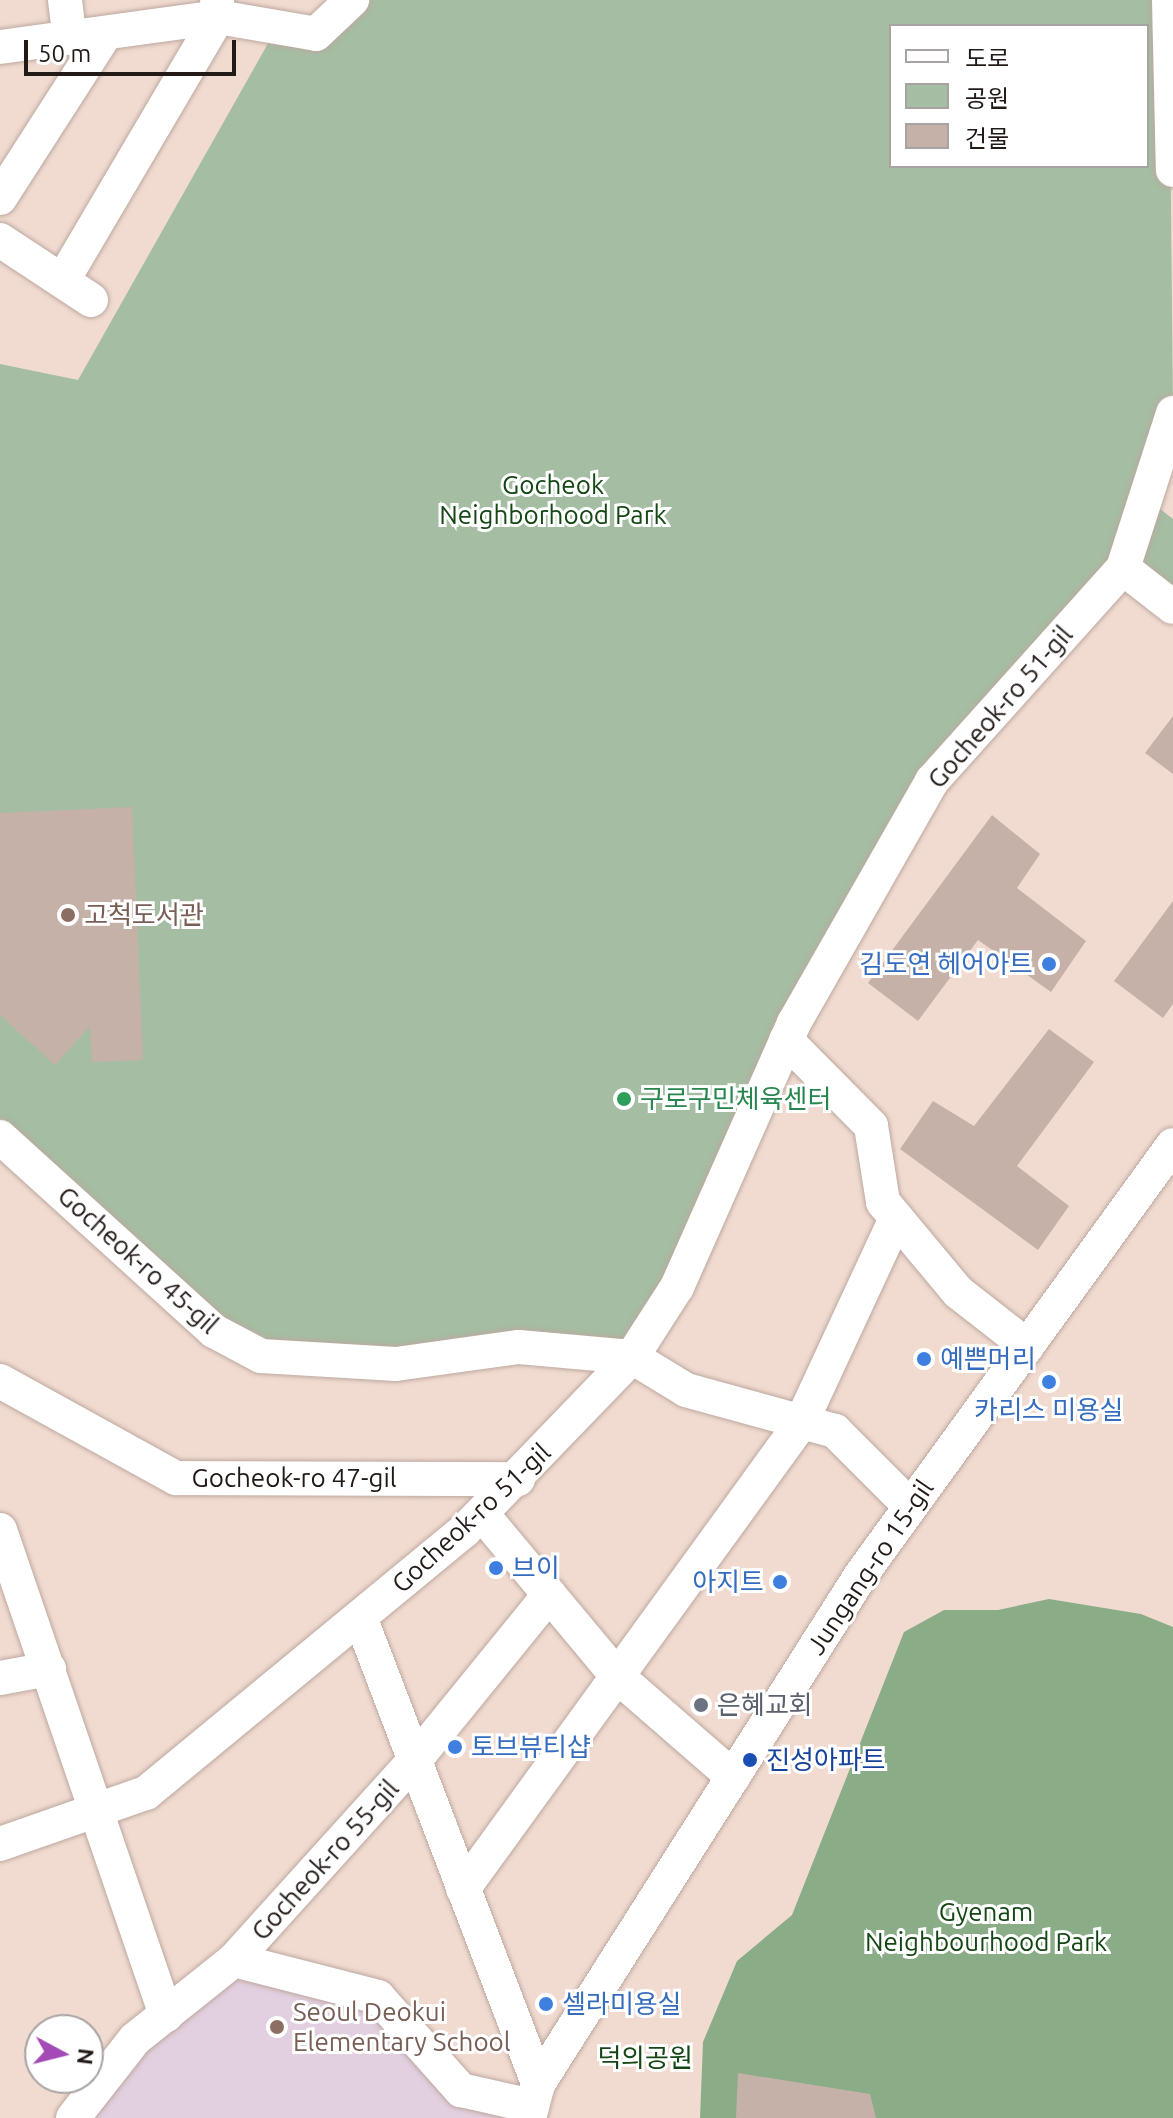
<!DOCTYPE html>
<meta charset="utf-8">
<style>
body{margin:0}
#map{position:relative;width:1173px;height:2118px;overflow:hidden;background:#f1dbd1;font-family:Ubuntu,"Noto Sans KR",sans-serif}
div>[style]{position:absolute}
.education>*{inset:0;background:#e2cfdf}
.green>*{inset:0;background:#a5bda3}
.forest>*{inset:0;background:#8aad88}
.building>*{inset:0;background:#c6b1a8}
.roads{filter:drop-shadow(0 0 2px #bda89f) drop-shadow(0 0 2px #bda89f)}
.minor>*{height:34px;margin:-17px;padding:0 17px;transform-origin:17px;border-radius:17px;background:#fff}
.dots>*{width:22px;height:22px;translate:-50% -50%;box-sizing:border-box;border:4px solid #fff;border-radius:50%}
span{translate:-50% -50%;white-space:nowrap;text-align:center;line-height:1.15;-webkit-text-stroke:6px #fff;paint-order:stroke}
.park-label{font-size:26px;color:#154715}
.street-label{font-size:26px;color:#221a17}
.education-label{font-size:26px;color:#785e54}
.left{translate:0 -50%;text-align:left}
.shop-label{font-size:26px;color:#366cbe}
.right{translate:-100% -50%;text-align:right}
.leisure-label{font-size:26px;color:#27864d}
.worship-label{font-size:26px;color:#5b616d}
.transit-label{font-size:26px;color:#164399}
.legend{position:absolute;left:889px;top:24px;width:260px;height:144px;box-sizing:border-box;background:#fff;border:2px solid #a7a3a2;margin:0;padding:10px 14px;list-style:none;font-size:24px;color:#221a17}
.legend li{display:flex;align-items:center;gap:16px;height:40px}
.legend b{width:40px;border:2px solid #a7a3a2}
.north{position:absolute;left:24px;top:2014px;width:80px;height:80px;box-sizing:border-box;background:#fff;border:2px solid #a7a3a2;border-radius:50%;rotate:97deg;font-size:22px;font-weight:700;line-height:32px;text-align:center;color:#221a17}
.north::after{content:'';display:block;margin:auto;width:28px;height:36px;background:#a34ab6;clip-path:polygon(50% 0,100% 100%,50% 72%,0 100%)}
.scale{position:absolute;left:24px;top:40px;width:212px;height:36px;box-sizing:border-box;border:4px solid #221a17;border-top:0;padding-left:10px;font-size:24px;line-height:28px;white-space:nowrap;color:#221a17;-webkit-text-stroke:6px #fff;paint-order:stroke}
</style>
<div id="map">
<div class="education">
<i style="clip-path:polygon(234px 1960px,378px 1997px,461px 2090px,529px 2118px,73px 2118px)"></i>
</div>
<div class="green">
<i style="clip-path:polygon(evenodd,355px 0,1169px 0,1173px 413px,1146px 498px,1173px 519px,1173px 607px,1124px 568px,973px 730px,632px 1357px,261px 1356px,0 1137px,0 364px,78px 380px,275px 31px,355px 0,891px 26px,1147px 26px,1147px 166px,891px 166px,891px 26px)"></i>
</div>
<div class="forest">
<i style="clip-path:polygon(1049px 1599px,1141px 1614px,1173px 1627px,1173px 2118px,700px 2118px,703px 2042px,737px 1961px,792px 1915px,904px 1632px,944px 1610px,998px 1610px)"></i>
</div>
<div class="building">
<i style="clip-path:polygon(1173px 716px,1173px 774px,1145px 753px)"></i>
<i style="clip-path:polygon(132px 807px,143px 1060px,92px 1062px,90px 1026px,55px 1065px,0 1015px,0 813px)"></i>
<i style="clip-path:polygon(992px 815px,1040px 854px,1017px 888px,1086px 941px,1051px 992px,978px 940px,918px 1021px,868px 983px)"></i>
<i style="clip-path:polygon(1173px 901px,1173px 1004px,1163px 1018px,1114px 981px)"></i>
<i style="clip-path:polygon(1049px 1029px,1094px 1062px,1017px 1166px,1069px 1206px,1038px 1250px,900px 1149px,933px 1101px,974px 1126px)"></i>
<i style="clip-path:polygon(738px 2073px,870px 2094px,876px 2118px,736px 2118px)"></i>
</div>
<div class="roads">
<div class="minor">
<i style="left:65px;top:0;width:38px;rotate:83deg"></i>
<i style="left:1169px;top:0;width:170px;rotate:88.7deg"></i>
<i style="left:0;top:47px;width:220px;rotate:-7.8deg"></i>
<i style="left:218px;top:17px;width:99px;rotate:9.8deg"></i>
<i style="left:316px;top:34px;width:50px;rotate:-43.4deg"></i>
<i style="left:0;top:198px;width:196px;rotate:-57.3deg"></i>
<i style="left:0;top:240px;width:109px;rotate:33.4deg"></i>
<i style="left:63px;top:280px;width:305px;rotate:-59.5deg"></i>
<i style="left:218px;top:17px;width:17px;rotate:-93deg"></i>
<i style="left:1123px;top:568px;width:63px;rotate:38deg"></i>
<i style="left:786px;top:1040px;width:121px;rotate:45.3deg"></i>
<i style="left:871px;top:1126px;width:77px;rotate:81deg"></i>
<i style="left:883px;top:1202px;width:117px;rotate:50.2deg"></i>
<i style="left:958px;top:1292px;width:88px;rotate:38deg"></i>
<i style="left:0;top:1137px;width:289px;rotate:42.2deg"></i>
<i style="left:214px;top:1331px;width:53px;rotate:28deg"></i>
<i style="left:261px;top:1356px;width:135px;rotate:3.4deg"></i>
<i style="left:396px;top:1364px;width:124px;rotate:-7.9deg"></i>
<i style="left:519px;top:1347px;width:113px;rotate:5.1deg"></i>
<i style="left:632px;top:1357px;width:63px;rotate:31.4deg"></i>
<i style="left:686px;top:1390px;width:155px;rotate:15.4deg"></i>
<i style="left:835px;top:1431px;width:106px;rotate:45deg"></i>
<i style="left:0;top:1381px;width:201px;rotate:28.9deg"></i>
<i style="left:176px;top:1478px;width:342px;rotate:0.2deg"></i>
<i style="left:482px;top:1514px;width:211px;rotate:50.2deg"></i>
<i style="left:617px;top:1676px;width:154px;rotate:41deg"></i>
<i style="left:0;top:1530px;width:513px;rotate:71.11deg"></i>
<i style="left:360px;top:1617px;width:500px;rotate:69.1deg"></i>
<i style="left:0;top:1678px;width:50px;rotate:-10.4deg"></i>
<i style="left:0;top:1844px;width:155px;rotate:-19.3deg"></i>
<i style="left:146px;top:1793px;width:412px;rotate:-39.5deg"></i>
<i style="left:464px;top:1531px;width:242px;rotate:-46deg"></i>
<i style="left:632px;top:1357px;width:83px;rotate:-57.3deg"></i>
<i style="left:677px;top:1287px;width:289px;rotate:-66.1deg"></i>
<i style="left:794px;top:1023px;width:279px;rotate:-60.3deg"></i>
<i style="left:932px;top:781px;width:286px;rotate:-48.1deg"></i>
<i style="left:1123px;top:568px;width:163px;rotate:-72.1deg"></i>
<i style="left:463px;top:1889px;width:576px;rotate:-54.05deg"></i>
<i style="left:801px;top:1423px;width:226px;rotate:-65.1deg"></i>
<i style="left:234px;top:1960px;width:149px;rotate:14.4deg"></i>
<i style="left:378px;top:1997px;width:125px;rotate:48.3deg"></i>
<i style="left:461px;top:2090px;width:73px;rotate:12.7deg"></i>
<i style="left:73px;top:2118px;width:100px;rotate:-51.9deg"></i>
<i style="left:135px;top:2039px;width:127px;rotate:-38.6deg"></i>
<i style="left:234px;top:1960px;width:270px;rotate:-47.9deg"></i>
<i style="left:415px;top:1760px;width:213px;rotate:-50.9deg"></i>
<i style="left:529px;top:2118px;width:35px;rotate:-75deg"></i>
<i style="left:538px;top:2084px;width:603px;rotate:-57.6deg"></i>
<i style="left:861px;top:1575px;width:531px;rotate:-54.04deg"></i>
</div>
</div>
<div class="dots">
<i style="left:68px;top:915px;background:#8d6e63"></i>
<i style="left:1049px;top:964px;background:#3f7fe0"></i>
<i style="left:624px;top:1099px;background:#2e9e5b"></i>
<i style="left:924px;top:1359px;background:#3f7fe0"></i>
<i style="left:1049px;top:1382px;background:#3f7fe0"></i>
<i style="left:496px;top:1568px;background:#3f7fe0"></i>
<i style="left:780px;top:1582px;background:#3f7fe0"></i>
<i style="left:701px;top:1705px;background:#6b7280"></i>
<i style="left:455px;top:1747px;background:#3f7fe0"></i>
<i style="left:750px;top:1760px;background:#1a4fb4"></i>
<i style="left:546px;top:2004px;background:#3f7fe0"></i>
<i style="left:277px;top:2027px;background:#8d6e63"></i>
</div>
<div class="park-label">
<span style="left:553px;top:500px">Gocheok<br>Neighborhood Park</span>
<span style="left:986px;top:1927px">Gyenam<br>Neighbourhood Park</span>
<span style="left:645px;top:2058px">덕의공원</span>
</div>
<div class="street-label">
<span style="left:1000px;top:707px;rotate:-49deg">Gocheok-ro 51-gil</span>
<span style="left:138px;top:1260px;rotate:42deg">Gocheok-ro 45-gil</span>
<span style="left:294px;top:1478px">Gocheok-ro 47-gil</span>
<span style="left:471px;top:1518px;rotate:-43deg">Gocheok-ro 51-gil</span>
<span style="left:870px;top:1567px;rotate:-56deg">Jungang-ro 15-gil</span>
<span style="left:325px;top:1860px;rotate:-48deg">Gocheok-ro 55-gil</span>
</div>
<div class="education-label">
<span class="left" style="left:84px;top:915px">고척도서관</span>
<span class="left" style="left:293px;top:2027px">Seoul Deokui<br>Elementary School</span>
</div>
<div class="shop-label">
<span class="right" style="left:1033px;top:964px">김도연 헤어아트</span>
<span class="left" style="left:940px;top:1359px">예쁜머리</span>
<span style="left:1049px;top:1410px">카리스 미용실</span>
<span class="left" style="left:512px;top:1568px">브이</span>
<span class="right" style="left:764px;top:1582px">아지트</span>
<span class="left" style="left:471px;top:1747px">토브뷰티샵</span>
<span class="left" style="left:562px;top:2004px">셀라미용실</span>
</div>
<div class="leisure-label">
<span class="left" style="left:640px;top:1099px">구로구민체육센터</span>
</div>
<div class="worship-label">
<span class="left" style="left:717px;top:1705px">은혜교회</span>
</div>
<div class="transit-label">
<span class="left" style="left:766px;top:1760px">진성아파트</span>
</div>
<ul class="legend">
<li><b style="height:10px;background:#fff"></b>도로</li>
<li><b style="height:22px;background:#a5bda3"></b>공원</li>
<li><b style="height:22px;background:#c6b1a8"></b>건물</li>
</ul>
<div class="north">N</div>
<div class="scale">50 m</div>
</div>
